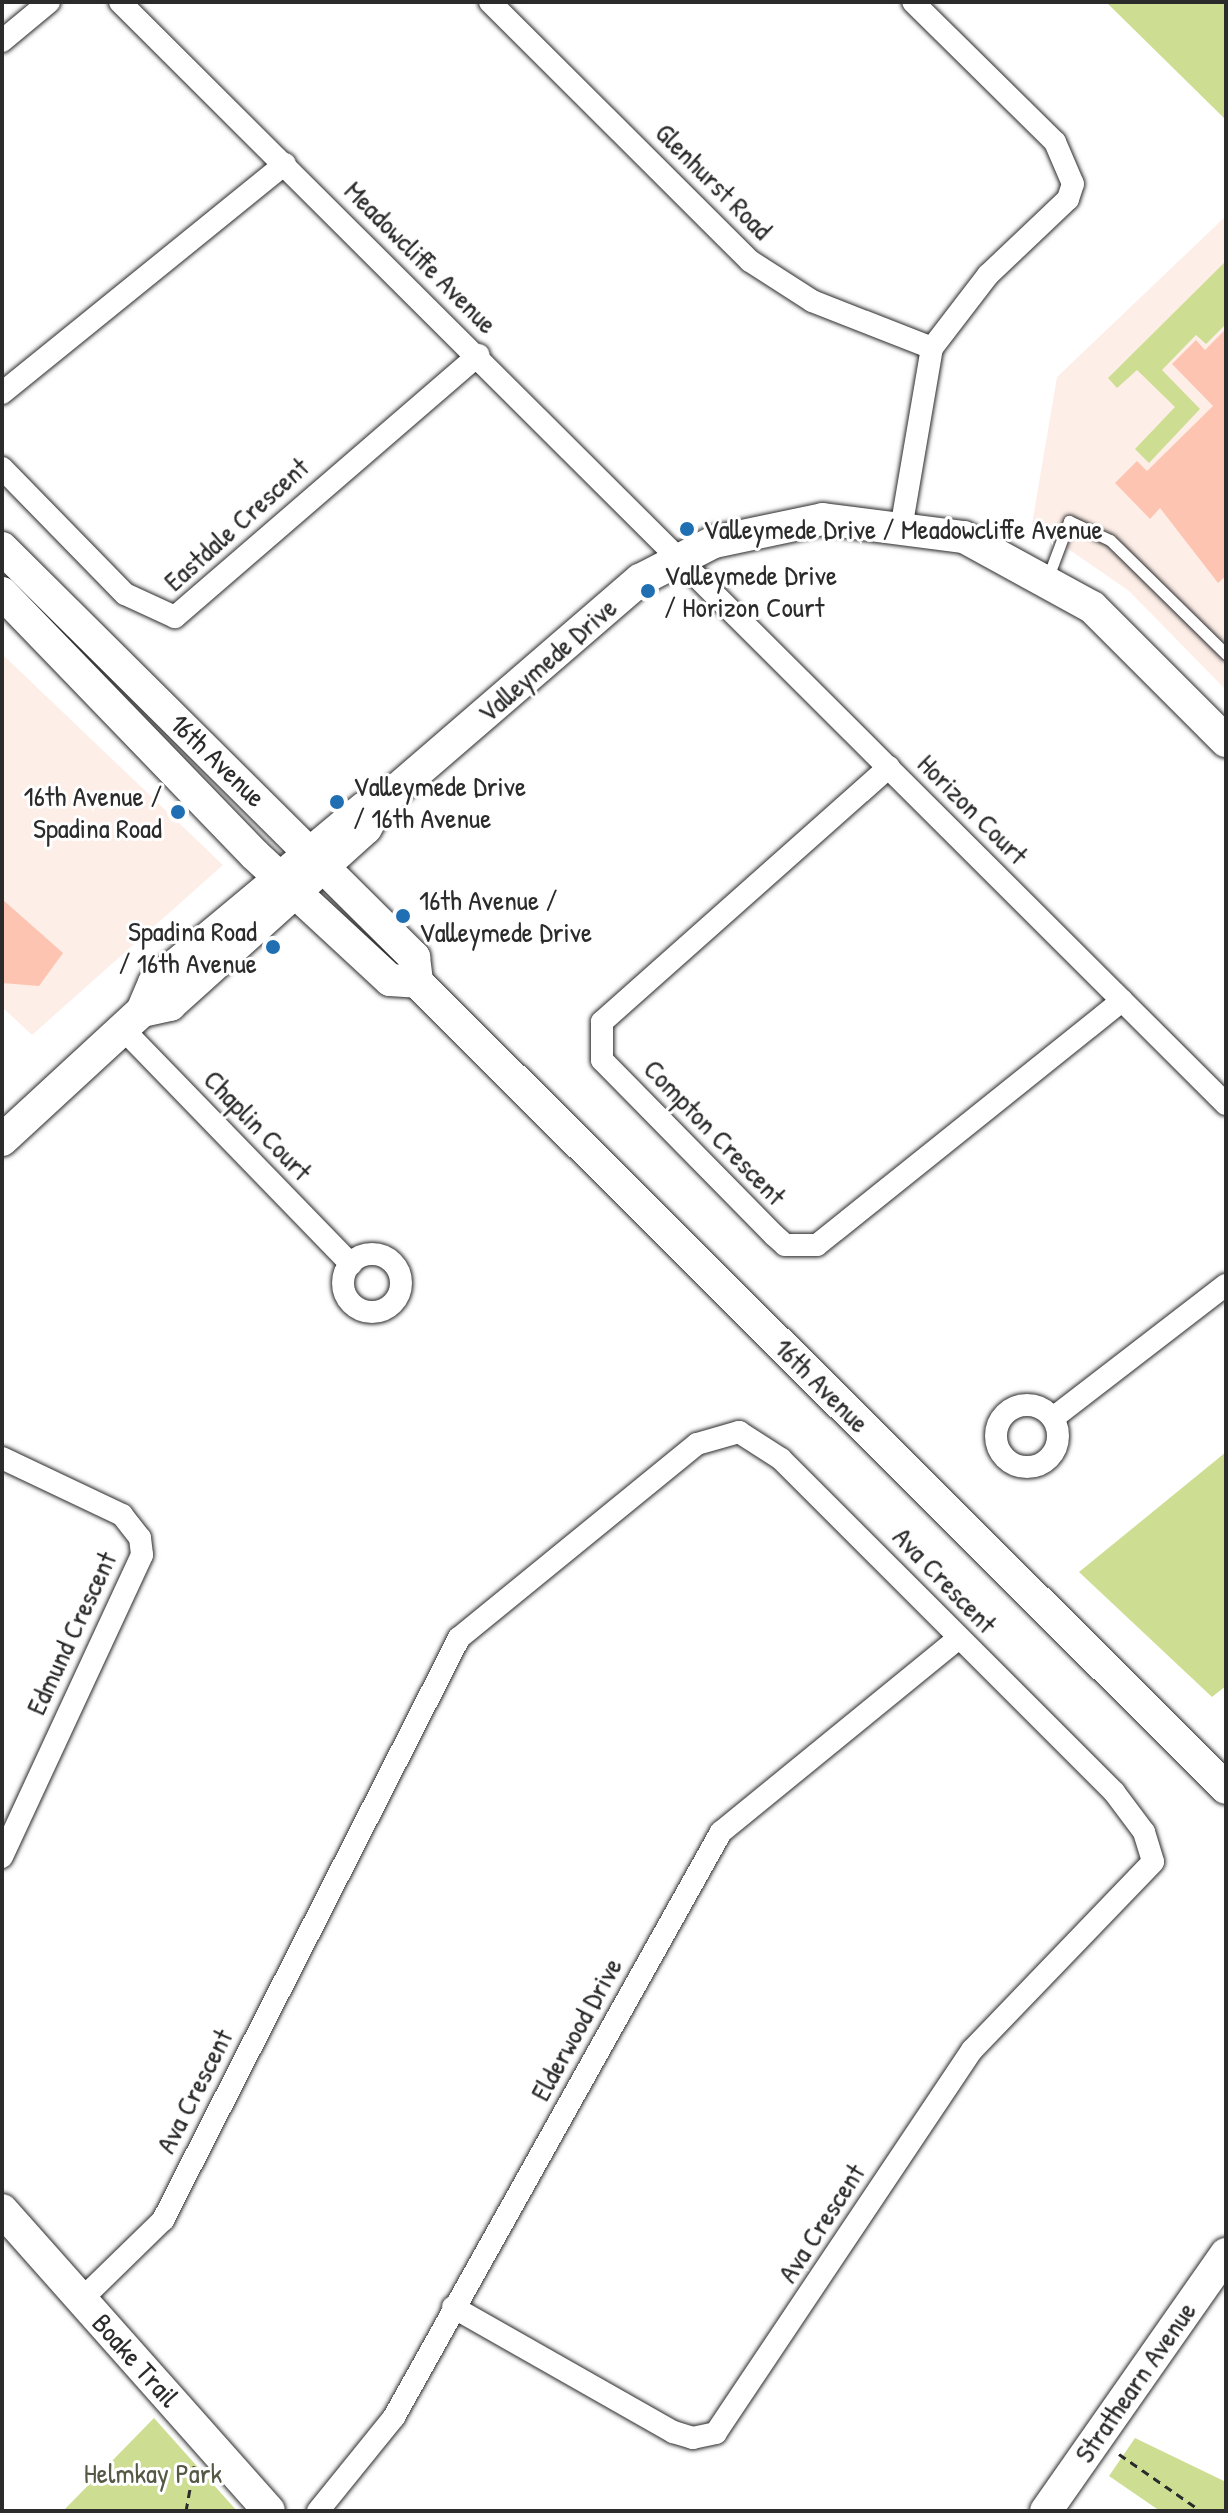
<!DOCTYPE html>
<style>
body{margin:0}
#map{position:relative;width:1228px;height:2513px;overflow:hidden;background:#fff;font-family:"Patrick Hand",sans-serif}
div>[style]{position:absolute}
.built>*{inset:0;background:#feeee8}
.green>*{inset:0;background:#cdde92}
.building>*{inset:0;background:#fdc5b1}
.path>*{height:3px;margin-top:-1.5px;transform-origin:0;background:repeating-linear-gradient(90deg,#2b2b2b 0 8px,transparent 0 14px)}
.roads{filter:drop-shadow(0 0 2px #2b2b2b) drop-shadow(0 0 2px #2b2b2b)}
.lane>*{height:11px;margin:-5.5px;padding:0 5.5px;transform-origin:5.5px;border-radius:5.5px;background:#fff}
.street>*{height:22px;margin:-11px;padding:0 11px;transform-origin:11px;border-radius:11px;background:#fff}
.street>.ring{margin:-11px;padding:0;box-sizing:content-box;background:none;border:22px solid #fff;border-radius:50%}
.secondary>*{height:32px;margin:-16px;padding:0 16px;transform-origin:16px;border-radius:16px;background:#fff}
.dots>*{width:22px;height:22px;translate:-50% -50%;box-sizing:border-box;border:4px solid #fff;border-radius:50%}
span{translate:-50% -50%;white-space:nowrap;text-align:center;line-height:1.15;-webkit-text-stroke:6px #fff;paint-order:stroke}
.street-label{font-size:28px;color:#2b2b2b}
.poi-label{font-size:28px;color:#2b2b2b}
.left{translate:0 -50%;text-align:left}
.right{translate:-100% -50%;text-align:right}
.park-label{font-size:28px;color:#545845}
.frame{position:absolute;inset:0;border:4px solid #2b2b2b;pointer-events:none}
</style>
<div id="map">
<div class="built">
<i style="clip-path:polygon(1226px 216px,1226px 690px,1129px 591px,1032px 524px,1057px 377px)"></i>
<i style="clip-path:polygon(2px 654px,223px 865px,32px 1035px,2px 1007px)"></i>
</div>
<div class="green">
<i style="clip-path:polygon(1106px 2px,1226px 2px,1226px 120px)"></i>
<i style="clip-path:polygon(1226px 261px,1226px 324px,1206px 344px,1196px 335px,1162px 370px,1200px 409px,1149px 463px,1135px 449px,1175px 407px,1137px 370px,1117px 388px,1108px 378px)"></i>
<i style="clip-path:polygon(1226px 1452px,1226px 1686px,1212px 1697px,1079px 1572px)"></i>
<i style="clip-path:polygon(154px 2418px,237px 2511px,63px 2511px)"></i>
<i style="clip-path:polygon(1135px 2438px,1226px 2482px,1226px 2511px,1160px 2511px,1109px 2476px)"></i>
</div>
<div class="building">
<i style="clip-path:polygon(1226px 329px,1226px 576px,1218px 583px,1160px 508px,1150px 519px,1115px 483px,1137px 461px,1147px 471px,1213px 406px,1172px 364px,1196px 340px,1205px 350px)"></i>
<i style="clip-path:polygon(2px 899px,63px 953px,39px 986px,2px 983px)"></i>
</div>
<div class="path">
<i style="left:1119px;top:2454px;width:100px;rotate:34.8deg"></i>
<i style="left:186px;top:2511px;width:46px;rotate:-79.9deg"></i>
</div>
<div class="roads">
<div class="lane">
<i style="left:1048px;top:577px;width:60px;rotate:-69.4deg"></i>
<i style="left:1069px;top:521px;width:45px;rotate:24.9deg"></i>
<i style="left:1110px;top:540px;width:163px;rotate:44.5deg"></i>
</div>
<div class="street">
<i style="left:120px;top:2px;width:1561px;rotate:44.9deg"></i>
<i style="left:490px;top:2px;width:367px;rotate:44.9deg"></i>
<i style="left:750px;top:261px;width:74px;rotate:32.8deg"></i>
<i style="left:812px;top:301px;width:129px;rotate:21.4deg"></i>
<i style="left:2px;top:41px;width:61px;rotate:-39.7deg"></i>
<i style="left:2px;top:393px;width:364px;rotate:-39deg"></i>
<i style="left:2px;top:468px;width:176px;rotate:45.7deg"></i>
<i style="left:125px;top:594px;width:55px;rotate:24.7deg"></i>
<i style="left:175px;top:617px;width:401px;rotate:-40.8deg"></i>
<i style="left:902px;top:523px;width:178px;rotate:-80.3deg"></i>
<i style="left:932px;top:348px;width:92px;rotate:-52.5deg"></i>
<i style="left:988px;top:275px;width:110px;rotate:-43.5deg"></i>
<i style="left:1068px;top:199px;width:16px;rotate:-72deg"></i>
<i style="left:1073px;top:184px;width:46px;rotate:-113.2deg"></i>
<i style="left:1055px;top:142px;width:199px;rotate:-135.4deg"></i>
<i style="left:889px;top:767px;width:384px;rotate:138.4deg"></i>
<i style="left:602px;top:1022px;width:38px;rotate:90deg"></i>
<i style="left:602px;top:1060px;width:245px;rotate:45.5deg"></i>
<i style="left:774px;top:1235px;width:15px;rotate:42deg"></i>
<i style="left:785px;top:1245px;width:32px"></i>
<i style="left:817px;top:1245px;width:391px;rotate:-38.7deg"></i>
<i style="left:122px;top:1028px;width:329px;rotate:45.9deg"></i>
<i class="ring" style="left:343px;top:1254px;width:36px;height:36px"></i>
<i class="ring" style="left:996px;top:1405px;width:40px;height:40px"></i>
<i style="left:1053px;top:1418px;width:218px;rotate:-37.6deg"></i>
<i style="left:2px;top:1458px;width:133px;rotate:25.4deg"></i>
<i style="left:122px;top:1515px;width:29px;rotate:52deg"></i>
<i style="left:140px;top:1538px;width:17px;rotate:83deg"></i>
<i style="left:142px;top:1555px;width:333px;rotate:114.9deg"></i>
<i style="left:81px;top:2300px;width:115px;rotate:-44.3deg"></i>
<i style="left:163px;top:2220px;width:653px;rotate:-63.04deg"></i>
<i style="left:459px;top:1638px;width:307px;rotate:-39.2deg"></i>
<i style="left:697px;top:1444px;width:44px;rotate:-15.9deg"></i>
<i style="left:739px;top:1432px;width:50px;rotate:32.7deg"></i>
<i style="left:781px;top:1459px;width:471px;rotate:45deg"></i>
<i style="left:1114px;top:1792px;width:50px;rotate:53.1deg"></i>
<i style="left:1144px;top:1832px;width:31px;rotate:73deg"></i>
<i style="left:1153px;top:1862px;width:261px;rotate:133.9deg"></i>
<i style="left:972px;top:2050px;width:461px;rotate:123.8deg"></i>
<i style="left:716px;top:2433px;width:24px;rotate:168deg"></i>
<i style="left:693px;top:2438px;width:21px;rotate:-163deg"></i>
<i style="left:673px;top:2432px;width:253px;rotate:-150.4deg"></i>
<i style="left:318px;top:2511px;width:121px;rotate:-51deg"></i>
<i style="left:394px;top:2417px;width:670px;rotate:-60.8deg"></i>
<i style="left:721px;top:1832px;width:307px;rotate:-39.2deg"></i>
</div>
<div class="secondary">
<i style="left:2px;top:548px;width:581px;rotate:44.79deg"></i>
<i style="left:414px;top:957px;width:25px;rotate:83deg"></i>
<i style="left:417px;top:982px;width:1142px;rotate:44.89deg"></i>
<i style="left:2px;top:593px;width:364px;rotate:46deg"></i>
<i style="left:255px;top:855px;width:184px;rotate:42.8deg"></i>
<i style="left:390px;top:980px;width:27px;rotate:4deg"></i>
<i style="left:142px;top:1011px;width:30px;rotate:-67deg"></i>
<i style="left:154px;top:983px;width:273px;rotate:-39.8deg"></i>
<i style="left:2px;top:1140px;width:190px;rotate:-42.7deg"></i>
<i style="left:142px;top:1011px;width:29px;rotate:-12deg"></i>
<i style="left:170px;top:1005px;width:264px;rotate:-42.1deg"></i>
<i style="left:366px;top:828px;width:26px;rotate:-61deg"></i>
<i style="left:379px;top:805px;width:345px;rotate:-40.8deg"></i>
<i style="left:640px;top:580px;width:83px;rotate:-27.2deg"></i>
<i style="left:714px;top:542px;width:111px;rotate:-11.9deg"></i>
<i style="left:823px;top:519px;width:142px;rotate:7.3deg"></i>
<i style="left:964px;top:537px;width:146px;rotate:28.7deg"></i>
<i style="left:1092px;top:607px;width:190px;rotate:45deg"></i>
<i style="left:2px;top:2210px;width:402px;rotate:48.4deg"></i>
<i style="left:1046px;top:2511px;width:314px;rotate:-55deg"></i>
</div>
</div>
<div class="dots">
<i style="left:687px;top:529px;background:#1f6fb2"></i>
<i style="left:648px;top:591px;background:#1f6fb2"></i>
<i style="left:337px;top:802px;background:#1f6fb2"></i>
<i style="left:178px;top:812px;background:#1f6fb2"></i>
<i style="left:403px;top:916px;background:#1f6fb2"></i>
<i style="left:273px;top:947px;background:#1f6fb2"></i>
</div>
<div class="street-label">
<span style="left:714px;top:181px;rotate:45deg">Glenhurst Road</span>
<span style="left:421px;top:257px;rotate:45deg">Meadowcliffe Avenue</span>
<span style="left:236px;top:524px;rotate:-42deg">Eastdale Crescent</span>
<span style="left:547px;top:660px;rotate:-41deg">Valleymede Drive</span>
<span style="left:218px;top:760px;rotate:44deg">16th Avenue</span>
<span style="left:973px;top:809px;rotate:45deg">Horizon Court</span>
<span style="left:258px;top:1125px;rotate:46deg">Chaplin Court</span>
<span style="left:715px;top:1132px;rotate:46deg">Compton Crescent</span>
<span style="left:822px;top:1385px;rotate:45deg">16th Avenue</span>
<span style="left:945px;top:1580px;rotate:46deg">Ava Crescent</span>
<span style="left:71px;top:1633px;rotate:-65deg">Edmund Crescent</span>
<span style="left:576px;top:2029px;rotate:-61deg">Elderwood Drive</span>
<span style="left:194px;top:2091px;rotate:-63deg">Ava Crescent</span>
<span style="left:821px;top:2223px;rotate:-57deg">Ava Crescent</span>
<span style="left:136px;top:2360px;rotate:48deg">Boake Trail</span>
<span style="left:1135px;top:2382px;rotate:-55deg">Strathearn Avenue</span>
</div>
<div class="poi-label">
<span class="left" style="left:703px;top:529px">Valleymede Drive / Meadowcliffe Avenue</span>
<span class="left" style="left:664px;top:591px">Valleymede Drive<br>/ Horizon Court</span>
<span class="left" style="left:353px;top:802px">Valleymede Drive<br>/ 16th Avenue</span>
<span class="right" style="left:162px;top:812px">16th Avenue /<br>Spadina Road</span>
<span class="left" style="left:419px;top:916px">16th Avenue /<br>Valleymede Drive</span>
<span class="right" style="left:257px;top:947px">Spadina Road<br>/ 16th Avenue</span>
</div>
<div class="park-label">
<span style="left:153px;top:2473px">Helmkay Park</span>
</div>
<div class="frame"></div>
</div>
